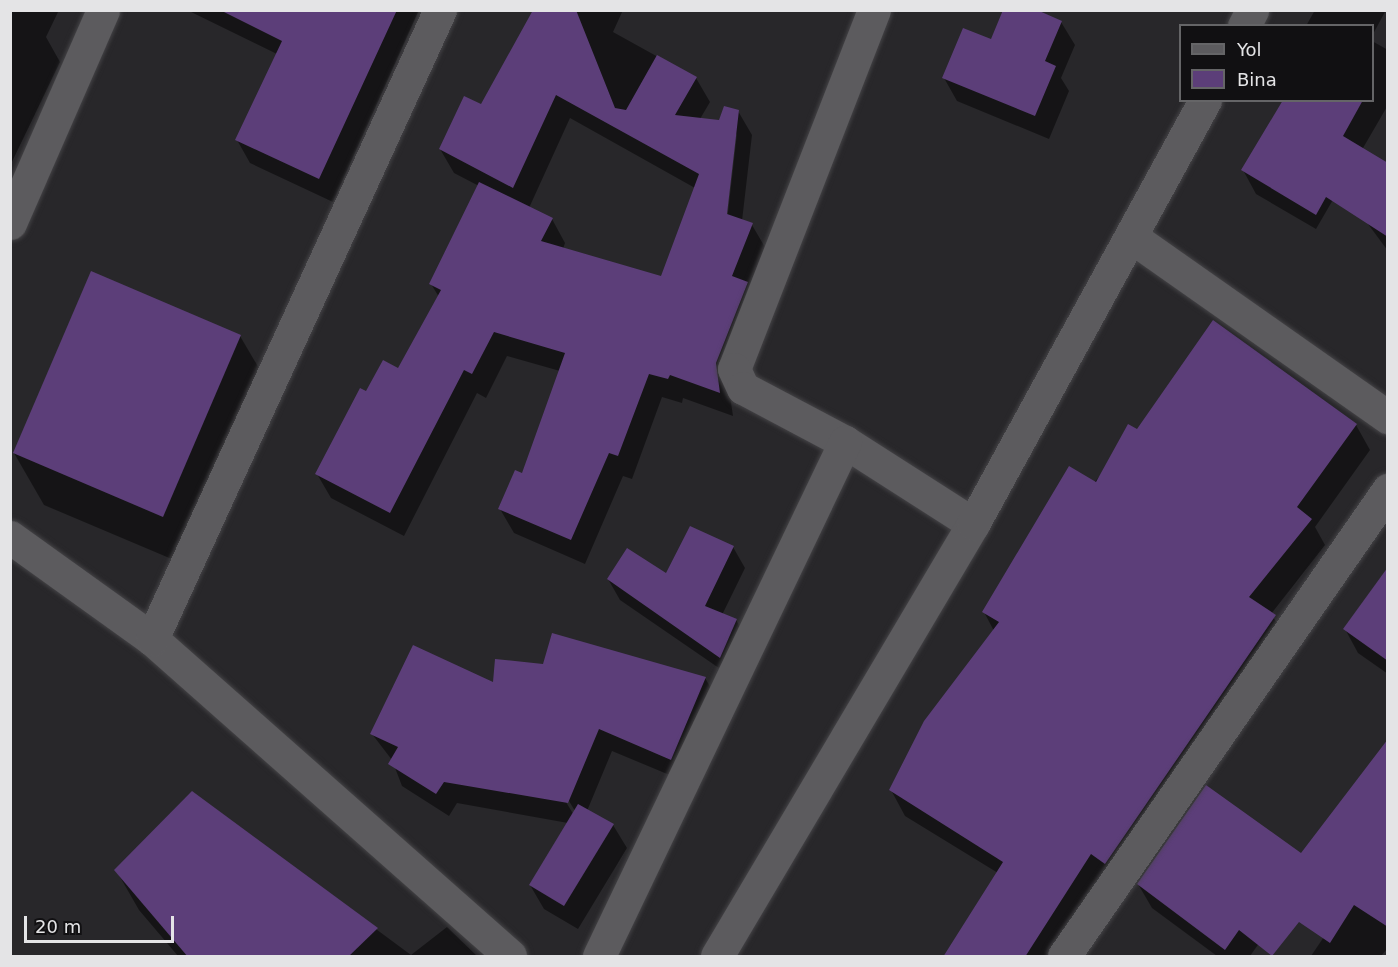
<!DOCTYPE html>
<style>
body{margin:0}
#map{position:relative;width:1398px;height:967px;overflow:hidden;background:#28272a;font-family:"DejaVu Sans",sans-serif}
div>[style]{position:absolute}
.shadow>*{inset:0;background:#0007}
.building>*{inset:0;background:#5c3e79}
.roads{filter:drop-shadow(0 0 2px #444346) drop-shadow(0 0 2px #444346)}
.minor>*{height:33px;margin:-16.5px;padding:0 16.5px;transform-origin:16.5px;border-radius:16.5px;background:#5c5b5e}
span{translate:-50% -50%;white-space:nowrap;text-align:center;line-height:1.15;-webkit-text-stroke:4.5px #111012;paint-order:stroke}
.frame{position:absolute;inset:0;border:12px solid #e4e4e6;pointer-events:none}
.legend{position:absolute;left:1179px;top:24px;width:195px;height:78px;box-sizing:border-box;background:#111012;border:2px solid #656567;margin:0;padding:8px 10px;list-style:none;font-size:18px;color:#e4e4e6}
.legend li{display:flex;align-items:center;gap:12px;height:30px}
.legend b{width:30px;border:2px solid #656567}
.scale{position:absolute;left:24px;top:916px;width:150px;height:27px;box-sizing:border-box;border:3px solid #e4e4e6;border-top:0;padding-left:8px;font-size:18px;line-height:21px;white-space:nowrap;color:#e4e4e6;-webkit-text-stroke:4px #111012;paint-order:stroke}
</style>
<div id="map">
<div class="shadow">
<i style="clip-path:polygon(10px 10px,59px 10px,46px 37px,60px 62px,10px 166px)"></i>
<i style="clip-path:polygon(187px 10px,419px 10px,333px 202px,250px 163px,237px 140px,277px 54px)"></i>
<i style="clip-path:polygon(evenodd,535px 10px,623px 10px,613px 32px,696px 78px,710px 102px,700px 119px,720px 122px,738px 111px,752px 135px,742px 221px,752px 225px,766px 249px,729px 388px,733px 416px,683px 398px,682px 403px,662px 397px,632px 479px,623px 476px,585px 564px,514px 533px,500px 509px,523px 475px,560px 371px,507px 356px,486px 398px,477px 393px,404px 536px,331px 498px,317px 474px,367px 393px,399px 370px,439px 297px,431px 284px,479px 186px,454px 173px,440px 149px,481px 106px,535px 10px,570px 118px,695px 188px,662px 278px,563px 249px,565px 243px,552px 219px,529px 208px,570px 118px,535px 10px,737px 133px,727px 221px,724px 221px,734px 140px,737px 133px)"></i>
<i style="clip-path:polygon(1315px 10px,1386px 10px,1372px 36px,1372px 26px,1306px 26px)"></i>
<i style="clip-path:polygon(1061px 22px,1075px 45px,1061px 78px,1069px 91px,1049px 139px,957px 101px,944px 78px,992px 41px)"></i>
<i style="clip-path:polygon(1372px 41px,1388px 50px,1388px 105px,1316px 229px,1256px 194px,1243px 170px,1285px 100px,1372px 100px)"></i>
<i style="clip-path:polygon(1388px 194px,1388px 251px,1368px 224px)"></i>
<i style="clip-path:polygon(240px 336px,270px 387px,193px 568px,44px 505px,14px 453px)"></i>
<i style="clip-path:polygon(1356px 425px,1370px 450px,1315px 527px,1325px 545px,1271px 614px,1289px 641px,1056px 956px,948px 956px,998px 873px,905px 816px,891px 790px,994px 631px,984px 612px,1138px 431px)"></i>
<i style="clip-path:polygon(733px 547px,745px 568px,722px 615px,736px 620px,748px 641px,732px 677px,620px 600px,608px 579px,667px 576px)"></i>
<i style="clip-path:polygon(1388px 574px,1388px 674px,1358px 653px,1345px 629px)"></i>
<i style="clip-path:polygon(evenodd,705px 678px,718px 700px,684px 781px,612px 751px,587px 811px,613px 825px,627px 848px,578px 929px,544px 909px,530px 885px,568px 823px,457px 803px,449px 816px,402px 786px,392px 760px,372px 734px,494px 685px,705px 678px,566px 796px,575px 811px,575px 817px,563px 797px,566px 796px)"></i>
<i style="clip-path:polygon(192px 793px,411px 955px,447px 927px,477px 956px,178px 956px,139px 910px,116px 870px)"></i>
<i style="clip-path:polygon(1388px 842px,1388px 948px,1381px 956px,1311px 956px)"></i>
<i style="clip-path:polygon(1308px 874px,1250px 956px,1217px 956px,1152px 908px,1138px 884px)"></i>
</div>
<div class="building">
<i style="clip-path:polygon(220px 10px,397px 10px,319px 179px,235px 140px,282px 41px)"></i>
<i style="clip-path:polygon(533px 10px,576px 10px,615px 108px,626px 110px,657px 55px,697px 77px,675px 115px,719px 120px,724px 106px,739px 110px,727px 214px,753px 223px,732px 276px,748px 282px,716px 363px,720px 393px,670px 375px,668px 379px,649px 374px,618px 456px,609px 453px,571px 540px,498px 509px,515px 470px,522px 473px,565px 353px,494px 332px,472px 374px,464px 370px,390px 513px,315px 474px,360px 388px,366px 391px,383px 360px,398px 368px,441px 290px,429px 284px,479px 182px,553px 218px,541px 241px,661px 276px,699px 174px,556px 95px,513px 188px,439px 149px,464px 96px,481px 104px)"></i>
<i style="clip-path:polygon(1003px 10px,1037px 10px,1062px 21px,1045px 61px,1056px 66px,1035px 116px,942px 78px,963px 28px,991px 39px)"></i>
<i style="clip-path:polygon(1283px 100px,1363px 100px,1343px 136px,1388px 163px,1388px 237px,1326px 197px,1316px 215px,1241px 170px)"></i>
<i style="clip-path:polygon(91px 271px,241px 335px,163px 517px,13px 453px)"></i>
<i style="clip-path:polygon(1213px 320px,1357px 424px,1297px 507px,1312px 519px,1249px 597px,1276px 615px,1105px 864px,1091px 854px,1025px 957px,943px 957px,1003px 862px,889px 790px,924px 721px,999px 622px,982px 612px,1069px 466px,1096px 482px,1128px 424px,1137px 429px)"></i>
<i style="clip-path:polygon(690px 526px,734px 546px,705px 606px,737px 619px,720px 658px,607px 579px,627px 548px,666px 573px)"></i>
<i style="clip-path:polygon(1388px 567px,1388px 661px,1343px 629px)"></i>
<i style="clip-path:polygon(552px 633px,706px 677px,671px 760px,599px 729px,568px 803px,444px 782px,436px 794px,388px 764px,398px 747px,370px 734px,413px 645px,493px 682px,495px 659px,543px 664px)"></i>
<i style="clip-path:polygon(1388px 739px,1388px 927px,1354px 905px,1330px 943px,1299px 922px,1272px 956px,1239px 930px,1225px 950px,1137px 884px,1206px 785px,1301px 853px)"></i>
<i style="clip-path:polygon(192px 791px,378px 928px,348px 957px,188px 957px,114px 870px)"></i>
<i style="clip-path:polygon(578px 804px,614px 824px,564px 906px,529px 885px)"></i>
</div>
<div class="roads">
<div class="minor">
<i style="left:874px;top:10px;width:385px;rotate:111.3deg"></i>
<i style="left:734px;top:369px;width:21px;rotate:65deg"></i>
<i style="left:743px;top:388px;width:115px;rotate:27.9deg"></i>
<i style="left:845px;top:442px;width:152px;rotate:32.6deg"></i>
<i style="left:1244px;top:26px;width:18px;rotate:-63deg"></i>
<i style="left:10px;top:223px;width:232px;rotate:-66.4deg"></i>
<i style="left:1133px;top:238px;width:312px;rotate:35.1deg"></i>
<i style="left:10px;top:537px;width:175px;rotate:35.7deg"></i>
<i style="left:152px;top:639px;width:478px;rotate:41.5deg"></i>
<i style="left:152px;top:639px;width:692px;rotate:-65.4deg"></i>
<i style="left:599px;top:956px;width:570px;rotate:-64.42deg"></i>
<i style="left:717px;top:956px;width:502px;rotate:-59.35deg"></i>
<i style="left:973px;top:524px;width:483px;rotate:-61.3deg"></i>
<i style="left:1064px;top:956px;width:568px;rotate:-55.19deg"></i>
</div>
</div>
<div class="frame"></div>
<ul class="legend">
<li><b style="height:8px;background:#5c5b5e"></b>Yol</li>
<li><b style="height:16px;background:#5c3e79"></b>Bina</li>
</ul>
<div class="scale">20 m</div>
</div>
